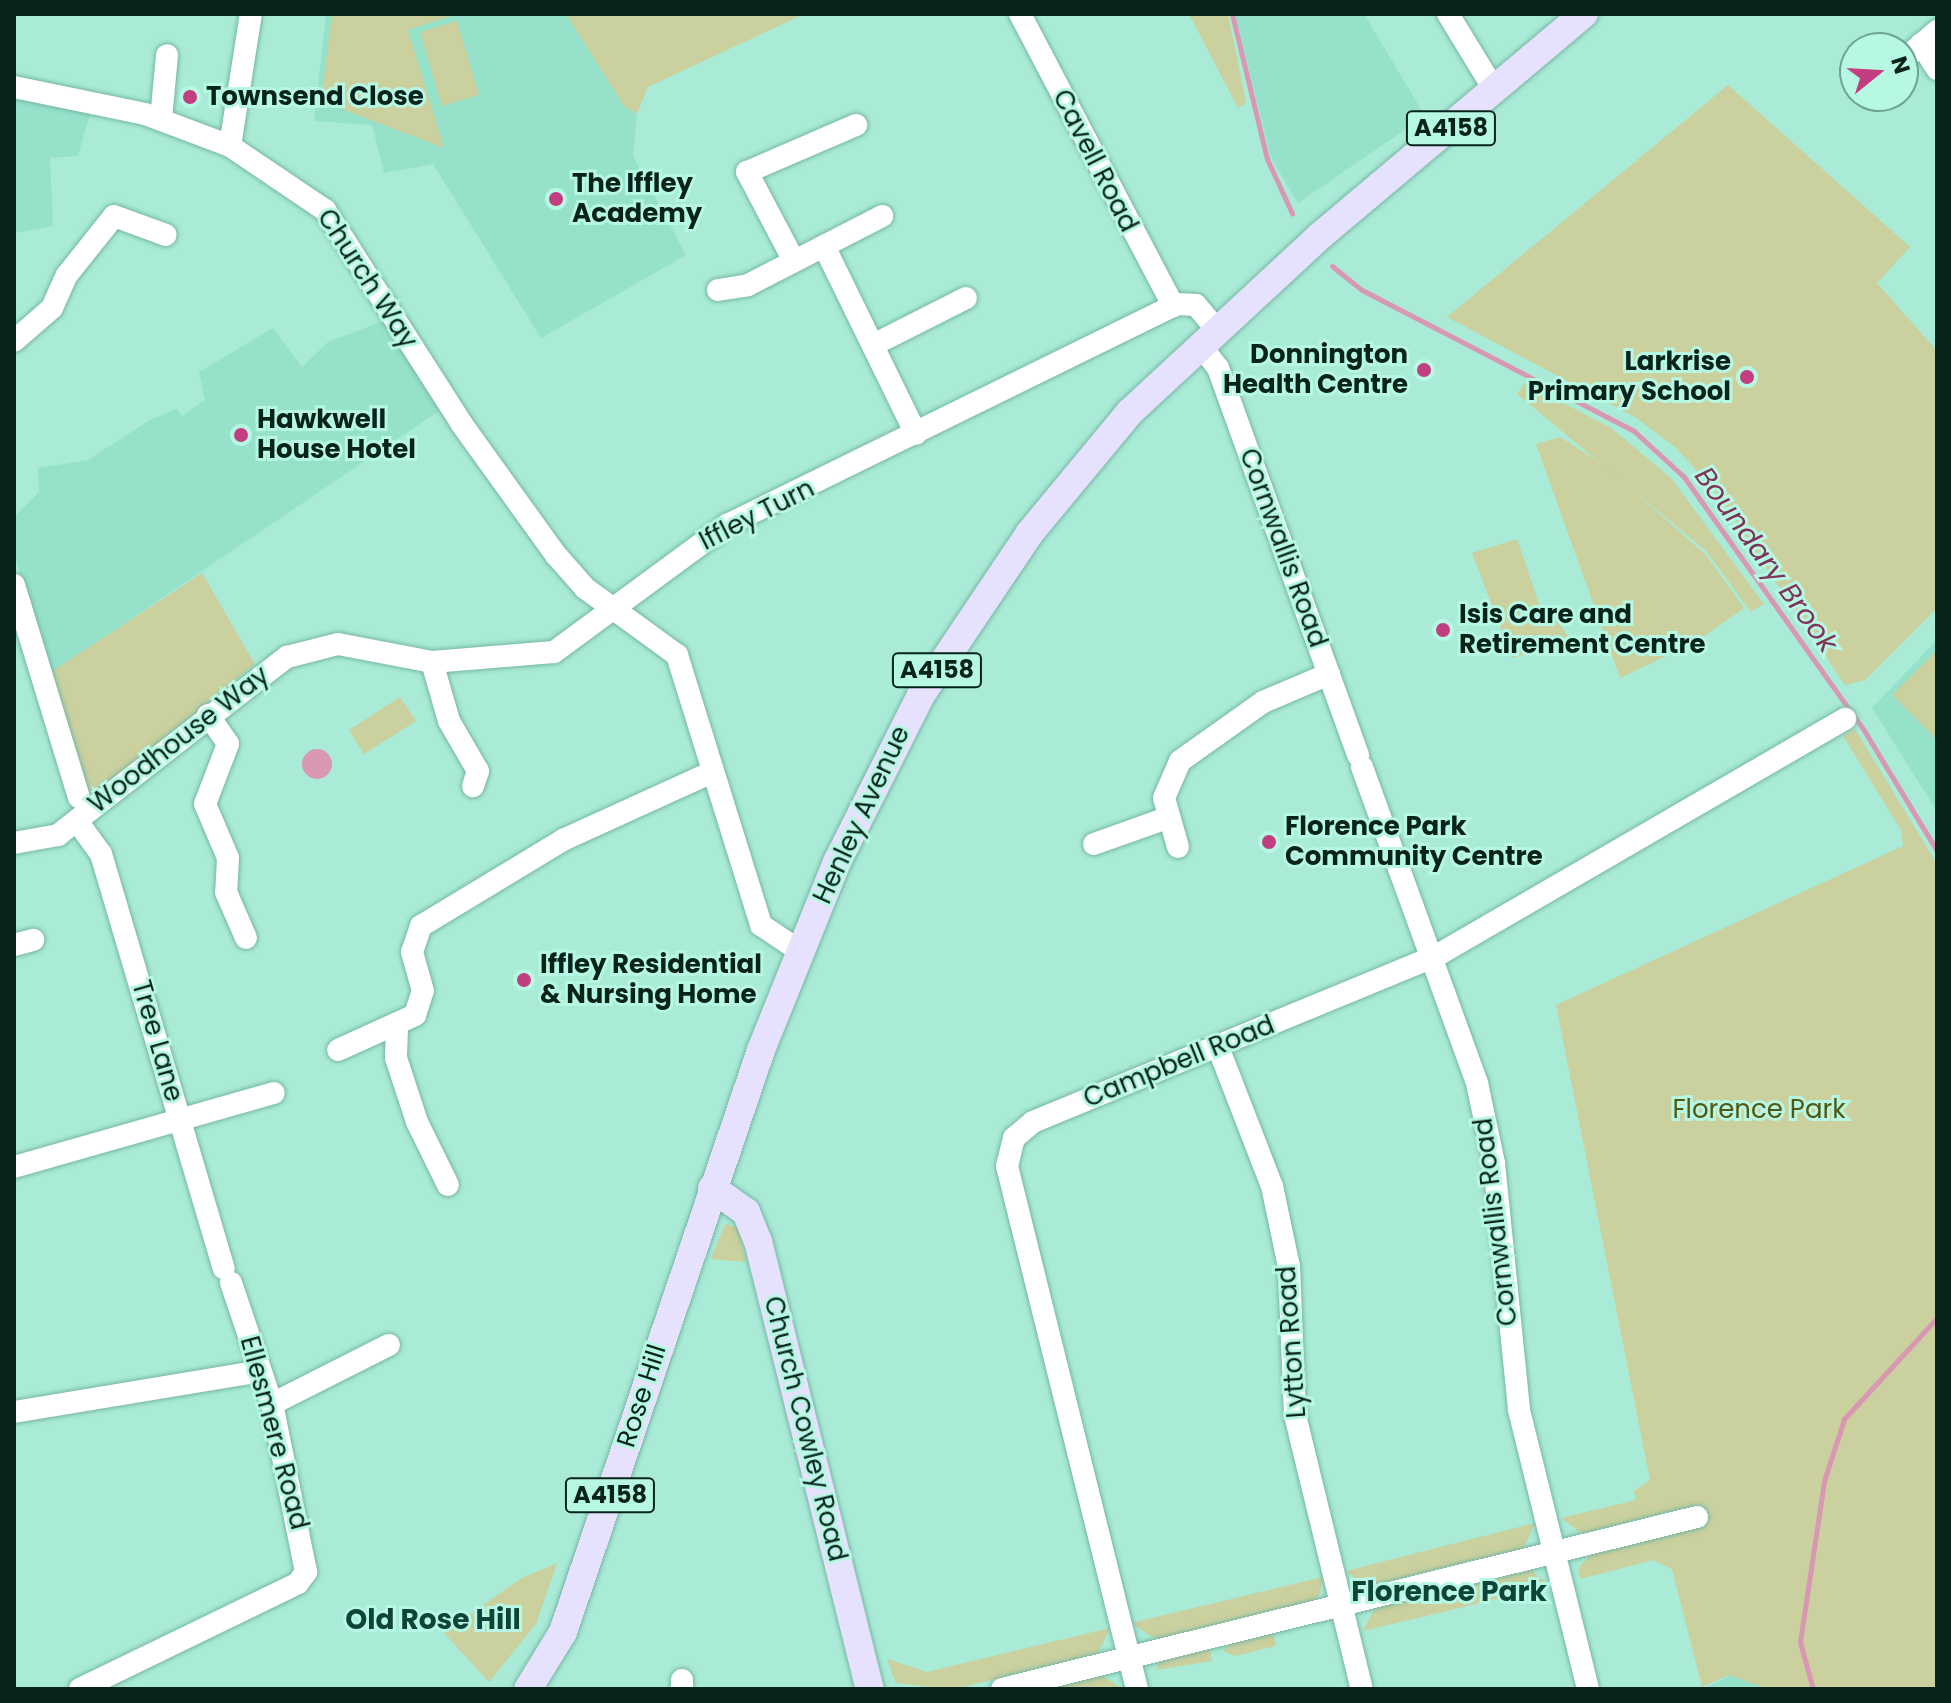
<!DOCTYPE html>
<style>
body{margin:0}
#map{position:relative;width:1951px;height:1703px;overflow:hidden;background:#a9ebd6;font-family:Poppins,sans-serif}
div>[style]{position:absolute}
.built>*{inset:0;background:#96e1ca}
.green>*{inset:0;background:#cad09e}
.water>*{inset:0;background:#d898b2}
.round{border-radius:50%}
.stream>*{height:5px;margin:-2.5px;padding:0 2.5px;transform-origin:2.5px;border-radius:2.5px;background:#d898b2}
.roads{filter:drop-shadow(0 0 2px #77b7a4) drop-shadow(0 0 2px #77b7a4)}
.minor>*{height:22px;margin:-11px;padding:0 11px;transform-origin:11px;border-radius:11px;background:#fff}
.major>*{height:28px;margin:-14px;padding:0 14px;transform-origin:14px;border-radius:14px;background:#e6e1fd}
.dots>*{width:22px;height:22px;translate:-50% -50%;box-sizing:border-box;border:4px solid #b6f8e3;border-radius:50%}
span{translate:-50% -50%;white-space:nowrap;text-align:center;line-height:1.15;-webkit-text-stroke:6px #b6f8e3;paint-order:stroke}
.shield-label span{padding:2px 6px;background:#b6f8e3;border:2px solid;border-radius:6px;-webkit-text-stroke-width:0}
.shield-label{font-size:24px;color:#08231c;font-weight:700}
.poi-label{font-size:26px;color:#08231c;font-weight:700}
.left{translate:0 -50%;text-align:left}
.right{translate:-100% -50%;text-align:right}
.street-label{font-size:26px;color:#08231c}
.park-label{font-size:26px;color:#53570f}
.water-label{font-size:28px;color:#7f3357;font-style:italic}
.neighbourhood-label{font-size:28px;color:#104337;font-weight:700}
.frame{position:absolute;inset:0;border:16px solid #08231c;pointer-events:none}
.north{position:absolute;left:1839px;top:32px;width:80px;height:80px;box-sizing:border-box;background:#b6f8e3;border:2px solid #70a393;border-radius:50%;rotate:72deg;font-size:22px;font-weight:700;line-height:32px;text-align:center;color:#08231c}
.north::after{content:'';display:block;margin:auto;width:28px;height:36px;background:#c33e81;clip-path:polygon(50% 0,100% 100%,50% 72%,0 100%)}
</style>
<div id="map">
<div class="built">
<i style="clip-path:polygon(326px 14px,566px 14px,624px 106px,637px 114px,633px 156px,686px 255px,541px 338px,433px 164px,384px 173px,372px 125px,314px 121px)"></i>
<i style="clip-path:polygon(1235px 14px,1364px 14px,1425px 116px,1298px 203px,1271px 158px)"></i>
<i style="clip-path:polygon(14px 96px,91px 110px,78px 156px,50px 158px,53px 226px,14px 233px)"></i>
<i style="clip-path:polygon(383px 321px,439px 411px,48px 675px,14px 551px,14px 517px,39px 492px,38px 468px,88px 460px,150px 420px,177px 409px,182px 416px,205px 400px,199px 372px,273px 328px,302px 367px,328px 342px)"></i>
<i style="clip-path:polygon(1937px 640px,1937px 811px,1872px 708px)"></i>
<i style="clip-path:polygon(1753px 1664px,1772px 1689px,1704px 1689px)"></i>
</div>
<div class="green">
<i style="clip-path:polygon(332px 14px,457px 14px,408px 30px,444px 148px,321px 101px)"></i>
<i style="clip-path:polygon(566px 14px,804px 14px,648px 87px,637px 114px,624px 106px)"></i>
<i style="clip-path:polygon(1189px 14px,1228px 14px,1246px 103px,1238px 108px)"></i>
<i style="clip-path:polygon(457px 21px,479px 95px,442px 106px,420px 32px)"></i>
<i style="clip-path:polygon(1728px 85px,1910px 247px,1877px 283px,1937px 351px,1937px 608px,1865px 680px,1845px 685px,1712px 487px,1675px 447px,1635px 417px,1447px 317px)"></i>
<i style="clip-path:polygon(1525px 383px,1611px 428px,1671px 478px,1764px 604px,1751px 612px,1706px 551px,1517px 394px)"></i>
<i style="clip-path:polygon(1560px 437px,1605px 466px,1706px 555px,1744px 608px,1696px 642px,1620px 678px,1536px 444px)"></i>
<i style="clip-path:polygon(1517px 539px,1545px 622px,1556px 619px,1572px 642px,1512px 658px,1472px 553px)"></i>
<i style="clip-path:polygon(202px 573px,255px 664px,89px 799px,48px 674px)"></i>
<i style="clip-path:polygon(1937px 650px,1937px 740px,1892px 695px)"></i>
<i style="clip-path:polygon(400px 697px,416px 721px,364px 754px,349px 730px)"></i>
<i style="clip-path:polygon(1855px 729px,1937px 864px,1937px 1689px,1769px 1689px,1729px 1675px,1702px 1687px,1672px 1569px,1653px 1560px,1580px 1579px,1578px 1568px,1593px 1553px,1585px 1536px,1561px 1518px,1636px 1500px,1634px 1491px,1650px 1480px,1556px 1005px,1903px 846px,1901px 830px,1843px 736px)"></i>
<i style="clip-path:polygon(725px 1224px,738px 1227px,746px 1262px,711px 1259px)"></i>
<i style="clip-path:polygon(1535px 1523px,1524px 1548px,1366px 1587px,1346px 1571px)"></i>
<i style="clip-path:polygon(557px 1563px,536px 1624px,489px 1682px,444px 1633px,520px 1579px)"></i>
<i style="clip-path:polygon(1528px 1568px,1551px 1586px,1363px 1631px,1375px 1608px)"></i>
<i style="clip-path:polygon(1323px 1577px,1319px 1596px,1309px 1603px,1157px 1640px,1131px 1623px)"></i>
<i style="clip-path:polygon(1110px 1628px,1097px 1655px,954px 1689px,896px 1683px,887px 1659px,927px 1672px)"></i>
<i style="clip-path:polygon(1273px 1632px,1276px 1646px,1235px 1656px,1223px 1651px,1232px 1641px)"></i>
<i style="clip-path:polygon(1210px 1648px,1212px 1661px,1156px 1670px,1159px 1660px)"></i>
<i style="clip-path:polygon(1101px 1675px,1123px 1689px,1042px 1689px)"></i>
</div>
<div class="water">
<i class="round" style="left:302px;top:749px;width:30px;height:30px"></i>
</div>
<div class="stream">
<i style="left:1232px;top:14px;width:149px;rotate:76.4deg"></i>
<i style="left:1267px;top:159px;width:60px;rotate:65.2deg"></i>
<i style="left:1332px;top:266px;width:38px;rotate:39deg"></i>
<i style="left:1362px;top:290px;width:306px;rotate:27.4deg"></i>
<i style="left:1634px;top:431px;width:68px;rotate:42.6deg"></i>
<i style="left:1684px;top:477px;width:313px;rotate:54.6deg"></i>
<i style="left:1865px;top:732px;width:139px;rotate:58.8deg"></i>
<i style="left:1813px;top:1689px;width:49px;rotate:-105.5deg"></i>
<i style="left:1800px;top:1642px;width:163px;rotate:-81.5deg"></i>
<i style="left:1824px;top:1481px;width:65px;rotate:-72.1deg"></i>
<i style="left:1844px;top:1419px;width:137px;rotate:-47.4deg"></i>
</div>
<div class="roads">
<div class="minor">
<i style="left:1020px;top:14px;width:330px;rotate:62.3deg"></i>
<i style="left:1448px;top:14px;width:90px;rotate:58.6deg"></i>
<i style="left:1921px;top:44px;width:30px;rotate:57deg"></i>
<i style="left:1903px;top:60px;width:45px;rotate:-40.5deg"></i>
<i style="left:14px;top:87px;width:134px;rotate:11.6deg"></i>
<i style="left:145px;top:114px;width:91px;rotate:20.6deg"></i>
<i style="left:230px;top:146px;width:115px;rotate:34deg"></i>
<i style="left:325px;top:210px;width:253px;rotate:57.4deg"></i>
<i style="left:461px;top:423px;width:163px;rotate:54.3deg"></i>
<i style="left:556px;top:555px;width:44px;rotate:48.7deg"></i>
<i style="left:585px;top:588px;width:114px;rotate:36.1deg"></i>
<i style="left:677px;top:655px;width:283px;rotate:72.7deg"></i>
<i style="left:761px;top:925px;width:48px;rotate:34deg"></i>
<i style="left:161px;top:119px;width:64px;rotate:-84.6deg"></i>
<i style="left:230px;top:146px;width:134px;rotate:-81deg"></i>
<i style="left:824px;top:246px;width:209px;rotate:63.9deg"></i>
<i style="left:794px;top:261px;width:101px;rotate:-117.8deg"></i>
<i style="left:747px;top:172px;width:119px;rotate:-23.3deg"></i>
<i style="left:718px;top:290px;width:30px;rotate:-9deg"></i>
<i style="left:748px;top:285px;width:151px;rotate:-27.2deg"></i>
<i style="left:14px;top:341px;width:50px;rotate:-41deg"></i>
<i style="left:52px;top:308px;width:36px;rotate:-66deg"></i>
<i style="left:67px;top:275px;width:75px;rotate:-51.5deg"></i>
<i style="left:114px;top:216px;width:55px;rotate:20.1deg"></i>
<i style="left:873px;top:345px;width:104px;rotate:-26.8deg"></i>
<i style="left:1200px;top:345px;width:29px;rotate:52deg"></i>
<i style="left:1218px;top:368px;width:412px;rotate:70.1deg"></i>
<i style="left:14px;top:585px;width:222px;rotate:73deg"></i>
<i style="left:432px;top:662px;width:61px;rotate:73.9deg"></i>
<i style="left:449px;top:721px;width:58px;rotate:59.9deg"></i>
<i style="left:478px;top:771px;width:16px;rotate:108deg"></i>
<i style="left:208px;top:715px;width:35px;rotate:55deg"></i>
<i style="left:228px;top:744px;width:64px;rotate:111deg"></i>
<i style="left:205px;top:804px;width:59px;rotate:66.9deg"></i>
<i style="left:228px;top:858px;width:34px;rotate:93deg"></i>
<i style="left:226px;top:892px;width:50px;rotate:66.5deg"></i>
<i style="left:1362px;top:767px;width:336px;rotate:70deg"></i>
<i style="left:1477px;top:1083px;width:82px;rotate:78deg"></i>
<i style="left:1494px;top:1163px;width:248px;rotate:84.2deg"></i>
<i style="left:1519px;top:1410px;width:287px;rotate:76.1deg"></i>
<i style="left:77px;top:821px;width:41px;rotate:54deg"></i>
<i style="left:101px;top:854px;width:432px;rotate:73.5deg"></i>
<i style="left:14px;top:843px;width:45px;rotate:-10.3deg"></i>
<i style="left:58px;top:835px;width:290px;rotate:-37.9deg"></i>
<i style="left:287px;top:657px;width:53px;rotate:-14.3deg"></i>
<i style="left:338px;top:644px;width:96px;rotate:10.8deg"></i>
<i style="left:432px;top:662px;width:122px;rotate:-4.7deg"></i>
<i style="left:554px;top:652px;width:215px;rotate:-36.3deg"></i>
<i style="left:727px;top:525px;width:501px;rotate:-26.16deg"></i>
<i style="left:1177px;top:304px;width:19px;rotate:3deg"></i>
<i style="left:1196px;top:305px;width:33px;rotate:50deg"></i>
<i style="left:1094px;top:844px;width:77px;rotate:-19.6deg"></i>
<i style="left:1178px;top:847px;width:51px;rotate:-105.9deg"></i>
<i style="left:1164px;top:798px;width:40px;rotate:-66.6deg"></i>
<i style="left:1180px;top:761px;width:102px;rotate:-35.4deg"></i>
<i style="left:1263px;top:702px;width:72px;rotate:-23deg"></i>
<i style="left:14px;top:945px;width:20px;rotate:-15deg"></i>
<i style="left:397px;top:1028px;width:30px;rotate:92deg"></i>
<i style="left:396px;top:1058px;width:67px;rotate:71.8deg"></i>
<i style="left:417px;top:1122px;width:70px;rotate:63.8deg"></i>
<i style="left:1218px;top:1047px;width:149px;rotate:68.8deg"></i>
<i style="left:1272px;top:1186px;width:83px;rotate:78.1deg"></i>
<i style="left:1289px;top:1267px;width:148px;rotate:87.7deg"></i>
<i style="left:1295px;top:1415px;width:282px;rotate:76.3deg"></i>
<i style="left:338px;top:1050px;width:85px;rotate:-24.4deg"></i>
<i style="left:415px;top:1015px;width:25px;rotate:-72deg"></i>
<i style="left:423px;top:991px;width:41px;rotate:-105.8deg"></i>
<i style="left:412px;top:952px;width:28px;rotate:-71deg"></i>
<i style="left:421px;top:926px;width:166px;rotate:-31.2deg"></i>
<i style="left:563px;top:840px;width:162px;rotate:-24.5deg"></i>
<i style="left:14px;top:1167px;width:270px;rotate:-15.9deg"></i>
<i style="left:272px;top:1404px;width:131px;rotate:-26.8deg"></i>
<i style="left:14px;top:1412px;width:250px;rotate:-9.4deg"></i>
<i style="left:682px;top:1680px;width:9px;rotate:90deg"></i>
<i style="left:80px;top:1689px;width:242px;rotate:-25.9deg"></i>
<i style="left:298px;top:1583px;width:14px;rotate:-54deg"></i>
<i style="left:306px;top:1572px;width:171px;rotate:-101.4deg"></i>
<i style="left:272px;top:1404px;width:128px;rotate:-108.7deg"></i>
<i style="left:1002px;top:1689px;width:716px;rotate:-13.9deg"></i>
<i style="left:1137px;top:1689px;width:539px;rotate:-103.96deg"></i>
<i style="left:1007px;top:1166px;width:29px;rotate:-76deg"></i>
<i style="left:1014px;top:1138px;width:25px;rotate:-40deg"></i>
<i style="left:1033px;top:1122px;width:436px;rotate:-22.4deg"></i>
<i style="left:1436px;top:956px;width:473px;rotate:-30.1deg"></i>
</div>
<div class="major">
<i style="left:712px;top:1188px;width:42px;rotate:35.2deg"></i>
<i style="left:746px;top:1212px;width:31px;rotate:68deg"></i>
<i style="left:758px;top:1241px;width:462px;rotate:76deg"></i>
<i style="left:528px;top:1689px;width:67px;rotate:-58.4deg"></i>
<i style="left:563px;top:1632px;width:615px;rotate:-71.21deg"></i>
<i style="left:761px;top:1050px;width:203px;rotate:-68deg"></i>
<i style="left:837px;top:862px;width:187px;rotate:-63.3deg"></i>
<i style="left:921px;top:695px;width:194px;rotate:-56.1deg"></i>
<i style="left:1029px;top:534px;width:158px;rotate:-50.4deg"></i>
<i style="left:1130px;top:412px;width:259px;rotate:-42.8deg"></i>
<i style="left:1320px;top:236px;width:345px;rotate:-40.1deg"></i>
</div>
</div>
<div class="dots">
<i style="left:190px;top:97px;background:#c33e81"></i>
<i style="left:556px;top:199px;background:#c33e81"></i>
<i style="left:1424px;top:370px;background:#c33e81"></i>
<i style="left:1747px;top:377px;background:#c33e81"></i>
<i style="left:241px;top:435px;background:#c33e81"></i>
<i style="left:1443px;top:630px;background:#c33e81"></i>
<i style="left:1269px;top:842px;background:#c33e81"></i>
<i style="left:524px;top:980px;background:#c33e81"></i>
</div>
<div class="shield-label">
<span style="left:1451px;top:128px">A4158</span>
<span style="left:937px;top:670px">A4158</span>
<span style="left:610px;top:1495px">A4158</span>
</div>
<div class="poi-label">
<span class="left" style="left:206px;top:97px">Townsend Close</span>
<span class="left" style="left:572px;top:199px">The Iffley<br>Academy</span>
<span class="right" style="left:1408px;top:370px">Donnington<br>Health Centre</span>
<span class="right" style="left:1731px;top:377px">Larkrise<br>Primary School</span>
<span class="left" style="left:257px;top:435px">Hawkwell<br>House Hotel</span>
<span class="left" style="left:1459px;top:630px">Isis Care and<br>Retirement Centre</span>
<span class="left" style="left:1285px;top:842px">Florence Park<br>Community Centre</span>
<span class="left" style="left:540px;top:980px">Iffley Residential<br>&amp; Nursing Home</span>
</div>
<div class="street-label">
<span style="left:1095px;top:161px;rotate:63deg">Cavell Road</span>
<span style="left:367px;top:279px;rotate:57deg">Church Way</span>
<span style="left:757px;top:515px;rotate:-27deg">Iffley Turn</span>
<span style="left:1283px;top:548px;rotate:70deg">Cornwallis Road</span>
<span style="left:179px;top:740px;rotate:-38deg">Woodhouse Way</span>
<span style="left:862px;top:815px;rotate:-65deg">Henley Avenue</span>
<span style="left:157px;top:1041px;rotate:74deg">Tree Lane</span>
<span style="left:1179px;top:1062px;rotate:-22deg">Campbell Road</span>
<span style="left:1496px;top:1222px;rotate:-97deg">Cornwallis Road</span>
<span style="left:1292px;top:1342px;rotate:-94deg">Lytton Road</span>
<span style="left:642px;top:1396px;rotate:-72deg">Rose Hill</span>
<span style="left:805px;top:1429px;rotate:76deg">Church Cowley Road</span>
<span style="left:274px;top:1433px;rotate:75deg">Ellesmere Road</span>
</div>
<div class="park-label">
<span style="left:1759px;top:1110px">Florence Park</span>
</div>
<div class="water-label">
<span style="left:1766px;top:560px;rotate:54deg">Boundary Brook</span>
</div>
<div class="neighbourhood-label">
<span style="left:1449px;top:1592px">Florence Park</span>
<span style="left:433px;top:1620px">Old Rose Hill</span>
</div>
<div class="frame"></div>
<div class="north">N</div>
</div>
